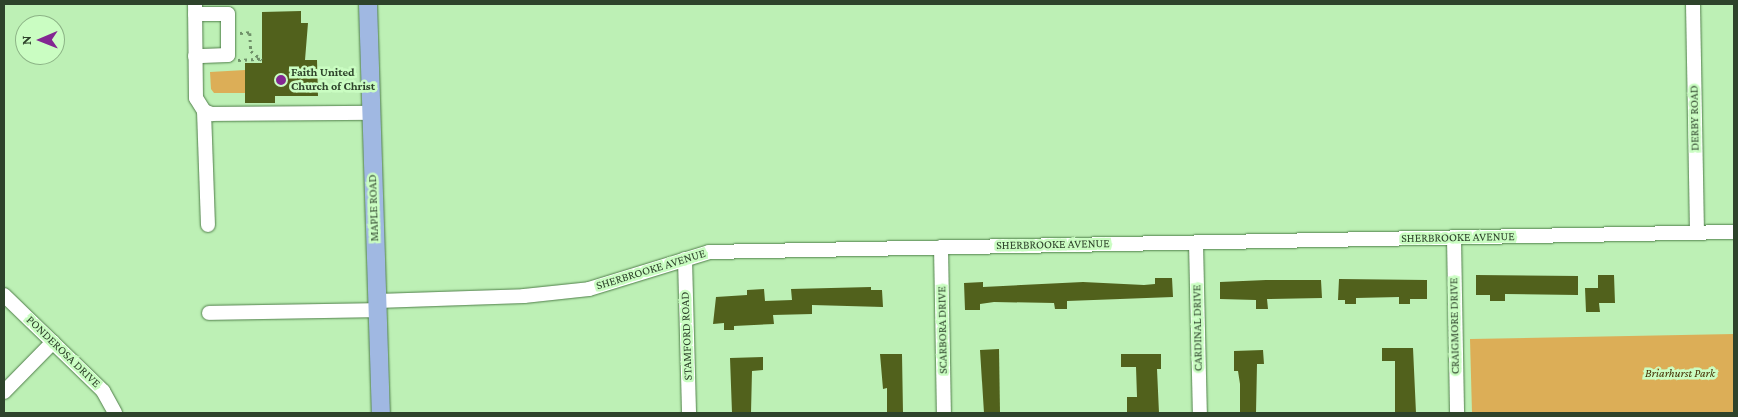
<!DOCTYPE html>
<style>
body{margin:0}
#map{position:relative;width:1738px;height:417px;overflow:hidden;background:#bdf0b5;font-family:"Crimson Pro",serif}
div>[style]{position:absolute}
.green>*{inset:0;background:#dcae57}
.building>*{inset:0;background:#51611c}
.path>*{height:2.5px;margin-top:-1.25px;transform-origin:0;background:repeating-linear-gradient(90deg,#6f9169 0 2.5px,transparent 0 6.5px)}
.roads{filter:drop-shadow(0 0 1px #4f7e49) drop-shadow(0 0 1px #4f7e49)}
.minor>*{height:14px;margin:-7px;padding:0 7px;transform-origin:7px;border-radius:7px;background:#fff}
.major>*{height:18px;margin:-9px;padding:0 9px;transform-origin:9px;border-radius:9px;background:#a0b8e2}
.dots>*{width:14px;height:14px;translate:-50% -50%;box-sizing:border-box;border:2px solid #cafdc2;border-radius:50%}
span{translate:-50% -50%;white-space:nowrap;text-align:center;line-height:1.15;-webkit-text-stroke:5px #cafdc2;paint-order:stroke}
.poi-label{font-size:12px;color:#2e432b;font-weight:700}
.left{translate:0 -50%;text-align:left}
.street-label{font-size:12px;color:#2e432b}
.park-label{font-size:12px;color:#432d00;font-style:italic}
.frame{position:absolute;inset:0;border:5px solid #2e432b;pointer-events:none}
.north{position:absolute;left:15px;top:15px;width:50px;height:50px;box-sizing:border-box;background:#cafdc2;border:1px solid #8cb386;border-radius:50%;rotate:269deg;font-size:14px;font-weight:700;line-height:20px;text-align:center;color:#2e432b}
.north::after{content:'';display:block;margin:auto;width:18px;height:22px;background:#832792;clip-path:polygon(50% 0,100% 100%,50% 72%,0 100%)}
</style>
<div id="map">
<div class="green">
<i style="clip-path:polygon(245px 70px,246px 93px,214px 93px,211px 89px,210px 72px)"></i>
<i style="clip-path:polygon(1734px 334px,1734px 413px,1472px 413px,1470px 339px)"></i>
</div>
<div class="building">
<i style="clip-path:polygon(301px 11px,301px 23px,308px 23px,305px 60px,317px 60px,318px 96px,275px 96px,275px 103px,245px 103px,245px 63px,262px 63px,262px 12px)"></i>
<i style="clip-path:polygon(1476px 275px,1578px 276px,1578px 295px,1505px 294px,1505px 301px,1490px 301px,1490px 295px,1476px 295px)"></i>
<i style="clip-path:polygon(1598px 275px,1614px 275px,1615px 303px,1599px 303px,1600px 312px,1586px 312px,1585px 288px,1598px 288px)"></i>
<i style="clip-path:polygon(1155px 278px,1172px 278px,1173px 297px,1067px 301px,1067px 309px,1055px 309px,1054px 303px,994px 302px,980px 304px,980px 310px,965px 310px,964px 283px,983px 282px,983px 287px,1083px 282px,1144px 285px,1155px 284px)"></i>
<i style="clip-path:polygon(1339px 279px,1427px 280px,1427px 299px,1410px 299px,1410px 304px,1399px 304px,1399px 297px,1356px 298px,1356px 304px,1345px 304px,1345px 300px,1338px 300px)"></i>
<i style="clip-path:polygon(1266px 280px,1321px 280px,1322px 298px,1267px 299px,1268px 309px,1256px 309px,1256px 300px,1220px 299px,1220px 282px)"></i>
<i style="clip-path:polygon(871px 287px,871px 290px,882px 290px,883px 307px,812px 305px,812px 314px,773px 315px,774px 324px,734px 326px,734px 330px,724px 330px,724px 323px,713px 324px,716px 297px,747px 295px,747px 290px,764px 289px,765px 301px,792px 300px,791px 289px)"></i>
<i style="clip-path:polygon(1382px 348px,1413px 348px,1416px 413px,1395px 413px,1395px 361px,1382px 361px)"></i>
<i style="clip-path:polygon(999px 349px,1000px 413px,984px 413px,980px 350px)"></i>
<i style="clip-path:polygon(1263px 350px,1264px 364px,1257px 364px,1256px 413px,1240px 413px,1240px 384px,1238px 371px,1234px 371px,1234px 351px)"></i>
<i style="clip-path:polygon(880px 354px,902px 354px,903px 413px,887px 413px,887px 388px,883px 389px)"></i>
<i style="clip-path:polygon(1121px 354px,1161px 354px,1161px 369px,1157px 369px,1159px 413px,1127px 412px,1127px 397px,1137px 397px,1136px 367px,1121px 367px)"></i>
<i style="clip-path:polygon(763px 357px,763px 370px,752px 371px,751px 413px,732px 413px,730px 358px)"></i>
</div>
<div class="path">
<i style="left:240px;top:33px;width:13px;rotate:-4deg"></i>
<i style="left:250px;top:33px;width:18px;rotate:87deg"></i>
<i style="left:251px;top:51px;width:14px;rotate:39deg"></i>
<i style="left:238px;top:60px;width:22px;rotate:-3deg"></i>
</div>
<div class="roads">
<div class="minor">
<i style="left:195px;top:4px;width:94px;rotate:89.4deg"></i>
<i style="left:196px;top:98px;width:15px;rotate:58deg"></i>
<i style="left:204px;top:111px;width:9px;rotate:21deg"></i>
<i style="left:212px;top:114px;width:159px;rotate:-0.4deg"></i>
<i style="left:1693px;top:4px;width:228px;rotate:89deg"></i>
<i style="left:195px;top:14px;width:33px"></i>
<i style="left:228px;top:14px;width:41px;rotate:90deg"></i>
<i style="left:228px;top:55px;width:33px;rotate:178deg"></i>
<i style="left:204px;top:111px;width:114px;rotate:88deg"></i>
<i style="left:1454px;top:238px;width:175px;rotate:89deg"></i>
<i style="left:1196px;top:243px;width:170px;rotate:88.7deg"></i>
<i style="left:941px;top:247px;width:166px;rotate:89deg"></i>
<i style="left:685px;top:259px;width:154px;rotate:88.5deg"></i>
<i style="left:4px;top:295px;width:138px;rotate:44.1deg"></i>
<i style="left:103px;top:391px;width:25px;rotate:61deg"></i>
<i style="left:377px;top:301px;width:147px;rotate:-1.9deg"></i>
<i style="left:524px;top:296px;width:65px;rotate:-6.1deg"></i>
<i style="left:589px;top:289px;width:126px;rotate:-17.1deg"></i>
<i style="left:709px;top:252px;width:1025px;rotate:-1.12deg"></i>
<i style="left:209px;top:313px;width:169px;rotate:-1deg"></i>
<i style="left:4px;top:392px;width:70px;rotate:-45.6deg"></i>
</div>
<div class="major">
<i style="left:368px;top:4px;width:409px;rotate:88.2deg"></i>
</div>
</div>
<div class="dots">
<i style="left:281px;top:80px;background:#832792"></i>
</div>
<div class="poi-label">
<span class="left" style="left:291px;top:80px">Faith United<br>Church of Christ</span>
</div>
<div class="street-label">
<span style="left:1695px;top:118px;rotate:-91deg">DERBY ROAD</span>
<span style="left:374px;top:208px;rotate:-92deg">MAPLE ROAD</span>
<span style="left:1458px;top:238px;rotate:-1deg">SHERBROOKE AVENUE</span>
<span style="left:1053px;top:245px;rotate:-1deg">SHERBROOKE AVENUE</span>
<span style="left:651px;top:270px;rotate:-17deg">SHERBROOKE AVENUE</span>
<span style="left:1455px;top:326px;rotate:-91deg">CRAIGMORE DRIVE</span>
<span style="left:1198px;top:328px;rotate:-91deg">CARDINAL DRIVE</span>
<span style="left:943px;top:330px;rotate:-91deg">SCARBORA DRIVE</span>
<span style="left:687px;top:336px;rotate:-92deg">STAMFORD ROAD</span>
<span style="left:63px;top:352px;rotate:44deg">PONDEROSA DRIVE</span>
</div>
<div class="park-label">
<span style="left:1680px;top:374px">Briarhurst Park</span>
</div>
<div class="frame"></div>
<div class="north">N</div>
</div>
